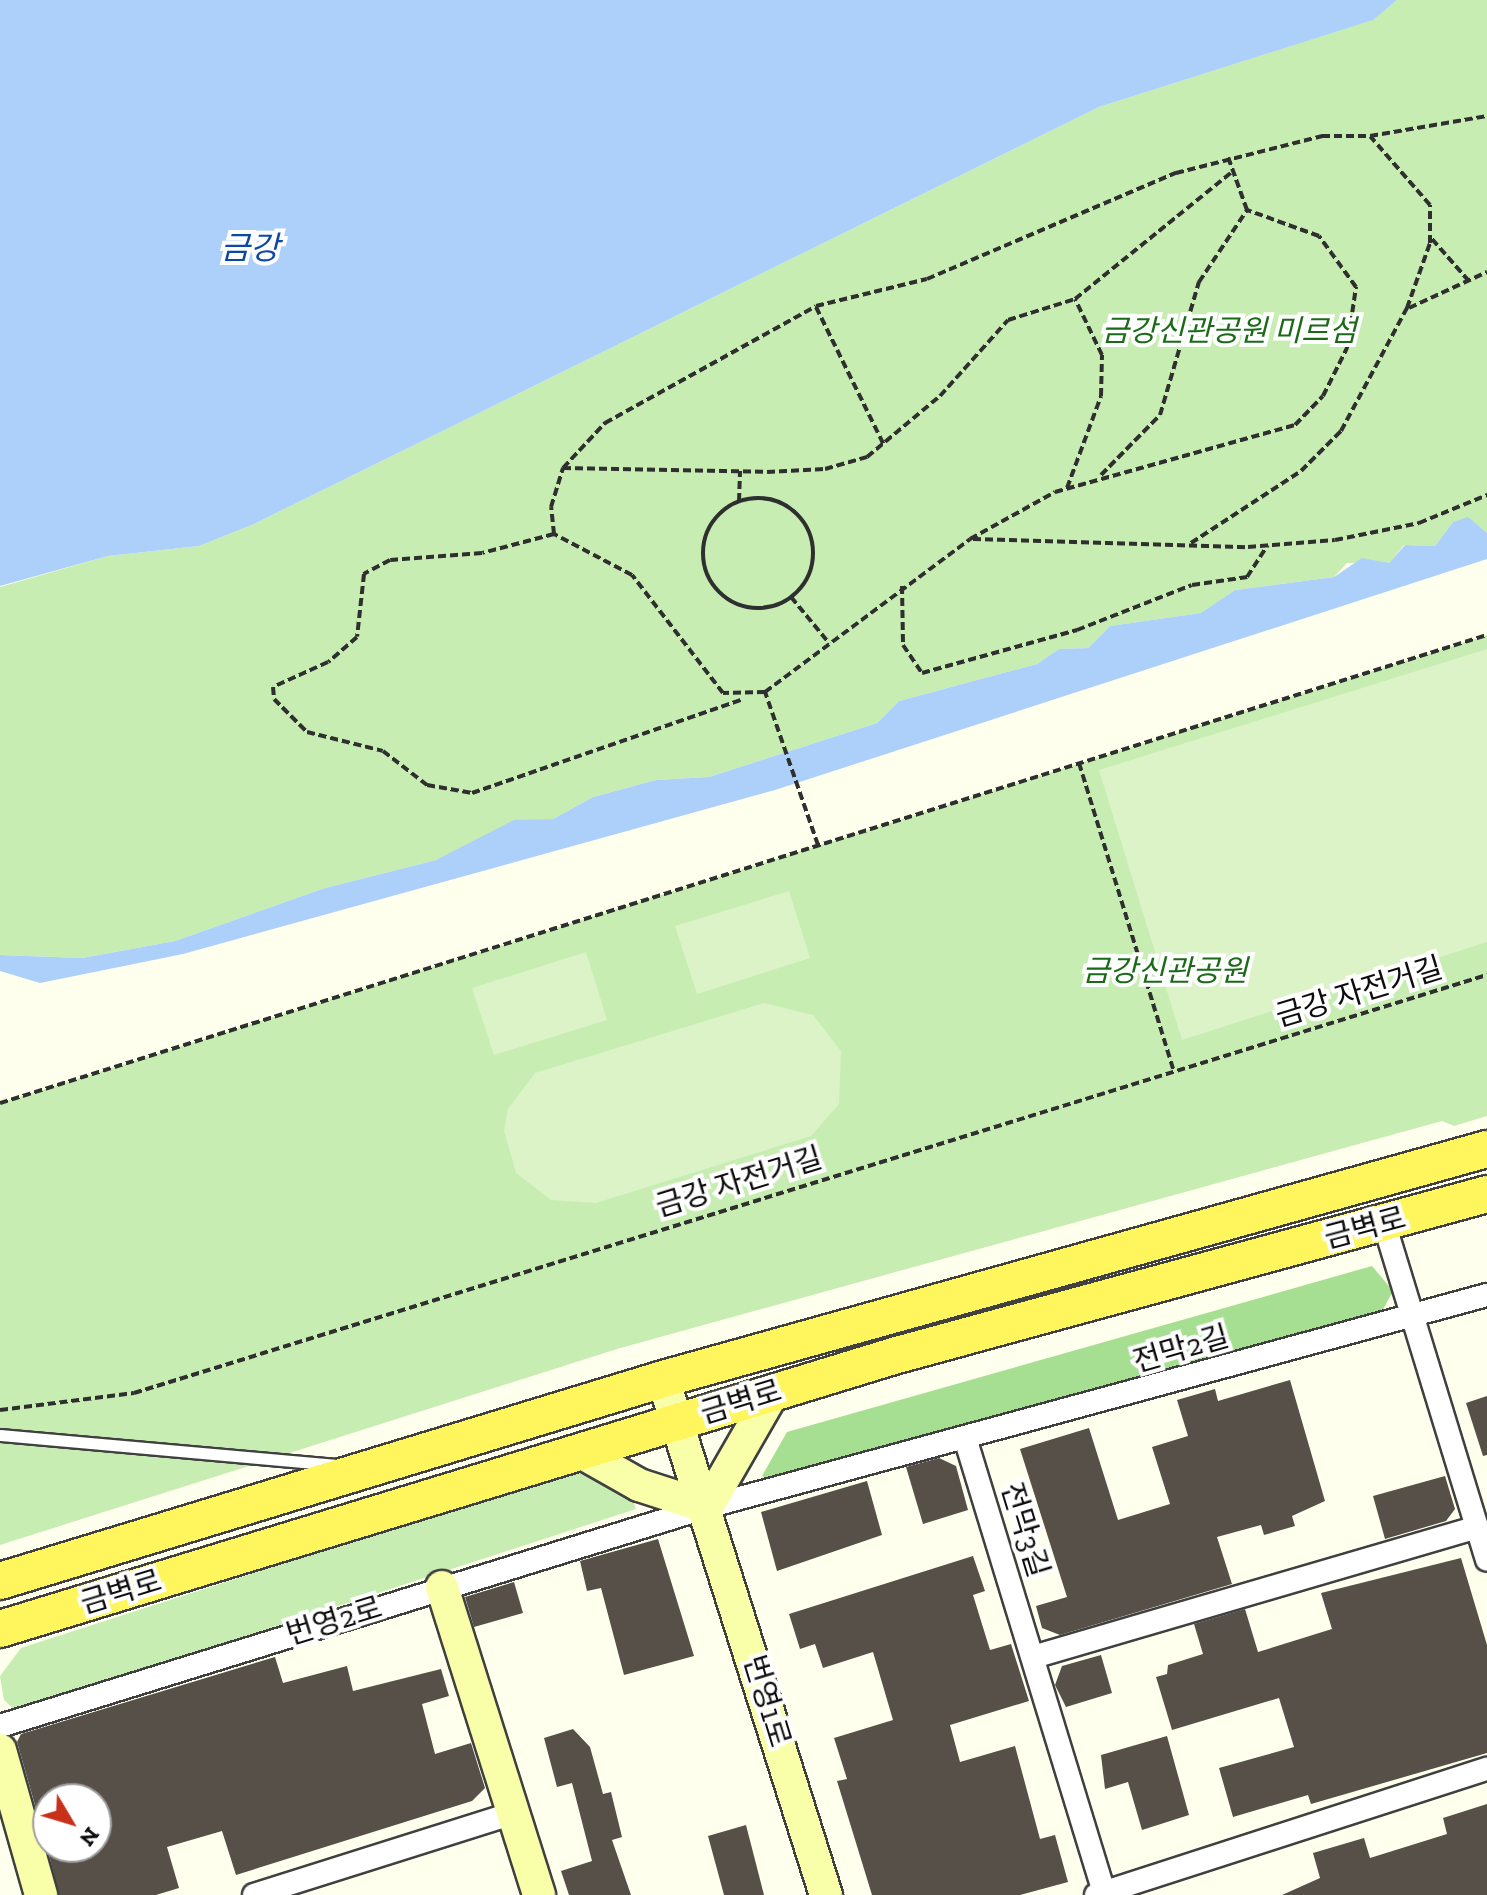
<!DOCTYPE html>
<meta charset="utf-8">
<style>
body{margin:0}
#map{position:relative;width:1487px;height:1895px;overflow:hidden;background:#ffffed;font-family:"Zilla Slab","Noto Sans KR",serif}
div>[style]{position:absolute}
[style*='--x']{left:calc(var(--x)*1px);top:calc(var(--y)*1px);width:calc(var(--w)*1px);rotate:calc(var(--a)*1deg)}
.green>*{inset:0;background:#c7edb3}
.forest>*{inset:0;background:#a6df91}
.pitch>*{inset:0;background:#dbf3c6}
.water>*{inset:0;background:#add0fb}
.building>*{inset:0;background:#565048}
.path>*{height:4px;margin-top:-2px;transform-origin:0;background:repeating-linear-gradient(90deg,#2f2f2f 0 8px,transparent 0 12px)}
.path>.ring{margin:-2px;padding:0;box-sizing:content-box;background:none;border:4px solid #2f2f2f;border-radius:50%}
.roads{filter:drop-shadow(2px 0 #404040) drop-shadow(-2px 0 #404040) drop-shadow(0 2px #404040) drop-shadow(0 -2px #404040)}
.lane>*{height:11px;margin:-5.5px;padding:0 5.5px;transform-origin:5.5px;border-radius:5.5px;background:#fff}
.street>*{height:22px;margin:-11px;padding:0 11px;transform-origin:11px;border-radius:11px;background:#fff}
.secondary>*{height:32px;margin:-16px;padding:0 16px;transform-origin:16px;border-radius:16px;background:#f9ffa8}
.primary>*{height:36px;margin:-18px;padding:0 18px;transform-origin:18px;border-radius:18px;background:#fff55d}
span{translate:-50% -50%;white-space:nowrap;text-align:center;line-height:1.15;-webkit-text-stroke:8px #fff;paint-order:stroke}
.park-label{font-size:30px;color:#1a6a18;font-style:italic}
.street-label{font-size:30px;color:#0d0d0d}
.water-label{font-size:32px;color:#0c48a9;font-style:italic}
.north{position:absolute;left:32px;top:1783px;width:80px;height:80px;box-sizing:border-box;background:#fff;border:2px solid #9e9e9e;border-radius:50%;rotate:128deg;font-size:22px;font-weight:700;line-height:32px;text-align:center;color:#0d0d0d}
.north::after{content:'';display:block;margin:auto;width:28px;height:36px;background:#c93019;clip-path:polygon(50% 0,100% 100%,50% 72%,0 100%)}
</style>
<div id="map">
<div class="green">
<div style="clip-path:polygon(1397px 0,1487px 0,1487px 533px,1468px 518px,1453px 522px,1435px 546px,1404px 545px,1389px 563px,1347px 563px,1334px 577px,1235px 590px,1202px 613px,1110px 626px,1088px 648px,1059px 649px,1037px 664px,899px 701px,877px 723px,709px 777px,656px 780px,593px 797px,553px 819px,524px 823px,436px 860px,325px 888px,175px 941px,82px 958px,0 955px,0 587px,108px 556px,199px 546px,254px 524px,1099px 107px,1372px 20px)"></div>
<div style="clip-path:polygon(1487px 635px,1487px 1116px,1454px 1126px,1442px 1121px,617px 1349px,0 1545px,0 1103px)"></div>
<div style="clip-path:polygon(583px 1467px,628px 1485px,636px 1509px,16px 1711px,4px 1700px,0 1676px,21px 1648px)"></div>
</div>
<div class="forest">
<div style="clip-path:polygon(1372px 1266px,1393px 1291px,1380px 1315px,777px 1481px,762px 1476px,787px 1432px)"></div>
</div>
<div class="pitch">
<div style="clip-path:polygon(1487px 649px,1487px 942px,1182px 1040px,1099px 770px)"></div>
<div style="clip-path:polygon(789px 891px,810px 958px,697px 994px,675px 926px)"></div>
<div style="clip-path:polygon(586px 952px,607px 1020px,494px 1055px,472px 988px)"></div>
<div style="clip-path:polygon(764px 1003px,813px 1015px,841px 1051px,839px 1104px,811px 1136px,596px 1203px,551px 1200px,516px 1173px,504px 1131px,508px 1109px,535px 1073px)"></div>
</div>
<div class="water">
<div style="clip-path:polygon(0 0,1397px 0,1373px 20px,1099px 107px,254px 524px,199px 546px,108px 556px,0 586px)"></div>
<div style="clip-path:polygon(1468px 517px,1487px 533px,1487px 559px,775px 790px,183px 954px,40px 983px,0 971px,0 955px,82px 958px,175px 941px,325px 888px,436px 860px,514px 820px,553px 819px,593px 797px,656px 780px,709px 777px,877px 723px,899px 701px,1037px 664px,1059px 649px,1088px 648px,1110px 626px,1201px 613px,1235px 590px,1334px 577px,1362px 558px,1389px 563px,1405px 545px,1435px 546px,1453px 522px)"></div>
</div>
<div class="building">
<div style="clip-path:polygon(1290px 1380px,1325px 1501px,1292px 1516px,1295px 1526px,1264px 1535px,1261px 1525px,1217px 1537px,1232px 1584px,1060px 1635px,1042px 1628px,1036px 1606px,1067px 1597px,1020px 1449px,1089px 1428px,1118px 1520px,1170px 1504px,1152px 1447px,1188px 1436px,1177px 1400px,1215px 1389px,1218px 1401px)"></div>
<div style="clip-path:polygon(1487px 1396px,1487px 1455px,1483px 1456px,1466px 1403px)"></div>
<div style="clip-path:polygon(939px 1458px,956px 1466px,968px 1510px,923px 1524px,906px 1467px)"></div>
<div style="clip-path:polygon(1445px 1476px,1455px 1509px,1446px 1521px,1385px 1539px,1373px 1496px)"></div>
<div style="clip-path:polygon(867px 1481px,882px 1535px,777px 1571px,761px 1512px)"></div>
<div style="clip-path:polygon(658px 1539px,694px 1656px,624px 1675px,601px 1588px,587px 1591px,580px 1561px)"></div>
<div style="clip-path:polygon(973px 1556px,985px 1591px,973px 1595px,990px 1650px,1011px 1644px,1029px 1701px,950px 1725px,960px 1762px,1015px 1746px,1040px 1839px,1055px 1835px,1068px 1882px,1020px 1895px,872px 1895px,837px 1781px,847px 1779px,834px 1738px,893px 1720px,873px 1652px,823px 1668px,815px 1644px,800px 1649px,789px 1614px)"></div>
<div style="clip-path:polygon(1461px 1558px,1487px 1645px,1487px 1753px,1311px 1804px,1308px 1795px,1233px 1817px,1219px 1768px,1294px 1747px,1279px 1698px,1172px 1730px,1156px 1677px,1167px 1674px,1168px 1665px,1203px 1654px,1194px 1624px,1245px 1609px,1258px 1652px,1332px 1629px,1321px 1593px)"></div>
<div style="clip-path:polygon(514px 1582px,523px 1613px,474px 1627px,465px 1597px)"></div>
<div style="clip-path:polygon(1101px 1655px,1112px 1693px,1066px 1707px,1055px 1685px,1062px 1666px)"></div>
<div style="clip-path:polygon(275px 1657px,283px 1683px,347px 1666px,353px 1691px,441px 1669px,449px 1696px,422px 1704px,435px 1754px,471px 1743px,485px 1788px,472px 1801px,236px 1875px,222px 1831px,167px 1847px,179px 1888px,156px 1895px,59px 1895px,47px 1847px,96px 1847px,96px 1799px,48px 1799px,45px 1840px,17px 1742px,21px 1734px)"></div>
<div style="clip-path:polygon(573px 1729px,590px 1747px,603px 1794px,611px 1792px,622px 1837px,612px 1840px,631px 1895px,569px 1895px,561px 1871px,592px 1861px,572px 1783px,557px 1787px,544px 1738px)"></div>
<div style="clip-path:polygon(1167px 1736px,1189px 1815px,1142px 1830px,1128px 1782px,1105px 1789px,1101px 1755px)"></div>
<div style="clip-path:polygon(1487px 1804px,1487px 1895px,1282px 1895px,1320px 1878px,1313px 1853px,1364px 1838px,1370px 1858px,1447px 1834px,1443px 1818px)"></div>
<div style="clip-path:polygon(746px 1825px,764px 1895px,724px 1895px,708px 1836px)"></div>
</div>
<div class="path">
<div style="--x:1432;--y:239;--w:55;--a:48.7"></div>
<div style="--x:816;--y:307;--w:154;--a:63.8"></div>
<div style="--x:1409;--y:308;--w:86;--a:-24.8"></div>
<div style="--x:563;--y:468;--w:204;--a:1.1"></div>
<div style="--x:767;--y:472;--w:58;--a:-3"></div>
<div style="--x:825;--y:469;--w:44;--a:-15.9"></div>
<div style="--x:867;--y:457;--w:95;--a:-39.9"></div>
<div style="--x:940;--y:396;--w:102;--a:-48.2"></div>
<div style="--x:1008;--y:320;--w:70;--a:-17.4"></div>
<div style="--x:1075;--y:299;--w:203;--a:-39"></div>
<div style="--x:1101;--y:475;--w:84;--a:-45.5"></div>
<div style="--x:1160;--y:415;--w:139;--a:-73.7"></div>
<div style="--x:1199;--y:282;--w:87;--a:-56.3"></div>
<div style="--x:1247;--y:210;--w:56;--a:-109.7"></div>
<div style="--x:1067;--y:488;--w:98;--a:-69.7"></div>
<div style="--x:1101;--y:396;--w:41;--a:-88.6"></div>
<div style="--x:1102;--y:355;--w:62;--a:-115.7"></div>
<div class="ring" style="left:703px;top:498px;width:106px;height:106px"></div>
<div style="--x:739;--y:501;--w:30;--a:-88"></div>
<div style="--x:554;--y:534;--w:74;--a:165.2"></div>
<div style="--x:482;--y:553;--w:92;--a:175.6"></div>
<div style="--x:390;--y:560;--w:30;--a:152"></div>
<div style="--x:364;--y:574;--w:63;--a:96.3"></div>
<div style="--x:357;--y:637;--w:38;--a:139"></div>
<div style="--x:328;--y:662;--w:60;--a:155.6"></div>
<div style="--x:273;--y:687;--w:12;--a:85"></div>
<div style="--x:274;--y:699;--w:47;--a:45"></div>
<div style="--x:307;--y:732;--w:78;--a:14"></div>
<div style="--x:383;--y:751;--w:56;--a:37.7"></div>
<div style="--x:427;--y:785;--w:46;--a:10.1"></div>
<div style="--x:472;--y:793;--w:287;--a:-19.1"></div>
<div style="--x:973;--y:539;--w:275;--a:1.7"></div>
<div style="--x:1248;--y:547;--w:87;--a:-4.6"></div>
<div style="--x:1335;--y:540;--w:86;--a:-11.4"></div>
<div style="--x:1419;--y:523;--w:74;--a:-22.4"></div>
<div style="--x:1191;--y:543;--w:131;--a:-33.2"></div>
<div style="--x:1301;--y:471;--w:57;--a:-45"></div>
<div style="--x:1341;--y:431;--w:140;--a:-61.8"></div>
<div style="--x:1407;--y:308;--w:69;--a:-70.5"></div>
<div style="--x:1430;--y:243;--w:38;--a:-90"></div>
<div style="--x:1430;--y:205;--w:91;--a:-131"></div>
<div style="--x:902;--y:586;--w:59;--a:89"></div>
<div style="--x:903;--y:645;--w:34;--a:56"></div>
<div style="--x:922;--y:673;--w:161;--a:-15.5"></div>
<div style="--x:1077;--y:630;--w:123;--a:-21.4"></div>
<div style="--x:1192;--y:585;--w:56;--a:-8.3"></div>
<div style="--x:1247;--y:577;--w:38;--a:-57"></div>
<div style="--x:791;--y:597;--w:60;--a:50.4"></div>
<div style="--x:765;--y:692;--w:42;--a:178.6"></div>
<div style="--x:723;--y:693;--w:149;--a:-127.6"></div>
<div style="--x:632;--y:575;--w:88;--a:-152.3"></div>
<div style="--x:554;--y:534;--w:27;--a:-96"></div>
<div style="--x:551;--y:507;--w:41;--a:-72.9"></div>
<div style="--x:563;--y:468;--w:62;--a:-47"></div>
<div style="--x:605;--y:423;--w:241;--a:-29"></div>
<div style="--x:816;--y:306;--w:114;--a:-13.7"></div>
<div style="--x:927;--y:279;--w:271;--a:-23.1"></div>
<div style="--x:1176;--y:173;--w:151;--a:-14.2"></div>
<div style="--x:1322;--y:136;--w:48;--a:0"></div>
<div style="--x:1370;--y:136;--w:119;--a:-9.7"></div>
<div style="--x:1079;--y:763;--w:323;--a:72.9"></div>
<div style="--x:818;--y:845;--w:162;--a:-109.1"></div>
<div style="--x:765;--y:692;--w:256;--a:-36.7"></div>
<div style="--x:970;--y:539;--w:97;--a:-28.9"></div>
<div style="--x:1055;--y:492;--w:249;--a:-15.6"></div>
<div style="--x:1295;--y:425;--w:40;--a:-46"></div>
<div style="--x:1323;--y:396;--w:54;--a:-63.4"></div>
<div style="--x:1347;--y:348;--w:62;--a:-81.6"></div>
<div style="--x:1356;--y:287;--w:63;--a:-126"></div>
<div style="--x:1319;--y:236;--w:77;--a:-160.1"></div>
<div style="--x:0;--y:1103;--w:1559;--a:-17.47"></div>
<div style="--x:0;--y:1410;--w:135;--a:-7.2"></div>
<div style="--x:134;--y:1393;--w:1416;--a:-17.17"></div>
</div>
<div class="roads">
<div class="lane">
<div style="--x:0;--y:1435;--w:338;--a:5.1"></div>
</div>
<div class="street">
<div style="--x:1384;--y:1223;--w:352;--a:73"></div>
<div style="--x:966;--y:1441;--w:475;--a:73"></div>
<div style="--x:1033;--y:1657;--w:463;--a:-16.3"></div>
<div style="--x:0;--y:1726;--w:740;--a:-17.21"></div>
<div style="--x:707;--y:1507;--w:808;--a:-15.21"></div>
<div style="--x:254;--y:1895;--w:273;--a:-17.5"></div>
<div style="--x:1096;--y:1895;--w:411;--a:-17.9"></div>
</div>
<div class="secondary">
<div style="--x:663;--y:1379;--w:541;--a:72.47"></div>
<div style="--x:579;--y:1451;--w:69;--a:29.5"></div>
<div style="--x:639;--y:1485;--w:71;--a:17.9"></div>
<div style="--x:707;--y:1507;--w:133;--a:-60.1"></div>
<div style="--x:442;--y:1587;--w:323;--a:72.5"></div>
<div style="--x:0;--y:1750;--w:151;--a:74.2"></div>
</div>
<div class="primary">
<div style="--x:0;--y:1581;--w:693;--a:-16.94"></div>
<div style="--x:663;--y:1379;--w:855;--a:-15.6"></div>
<div style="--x:0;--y:1629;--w:938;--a:-16.99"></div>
<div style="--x:897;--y:1355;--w:612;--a:-15.26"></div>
</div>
</div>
<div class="park-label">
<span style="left:1229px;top:331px">금강신관공원 미르섬</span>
<span style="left:1165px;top:971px">금강신관공원</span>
</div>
<div class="street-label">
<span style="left:1359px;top:992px;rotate:-17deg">금강 자전거길</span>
<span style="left:739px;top:1182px;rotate:-17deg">금강 자전거길</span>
<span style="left:1365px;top:1228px;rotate:-15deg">금벽로</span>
<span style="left:1181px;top:1349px;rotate:-16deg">전막2길</span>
<span style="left:741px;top:1402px;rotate:-17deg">금벽로</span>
<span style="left:1025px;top:1530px;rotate:73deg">전막3길</span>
<span style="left:121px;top:1592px;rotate:-17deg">금벽로</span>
<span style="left:334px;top:1621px;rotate:-17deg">번영2로</span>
<span style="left:767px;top:1701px;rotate:73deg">번영1로</span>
</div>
<div class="water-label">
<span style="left:250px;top:248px">금강</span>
</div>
<div class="north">N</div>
</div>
